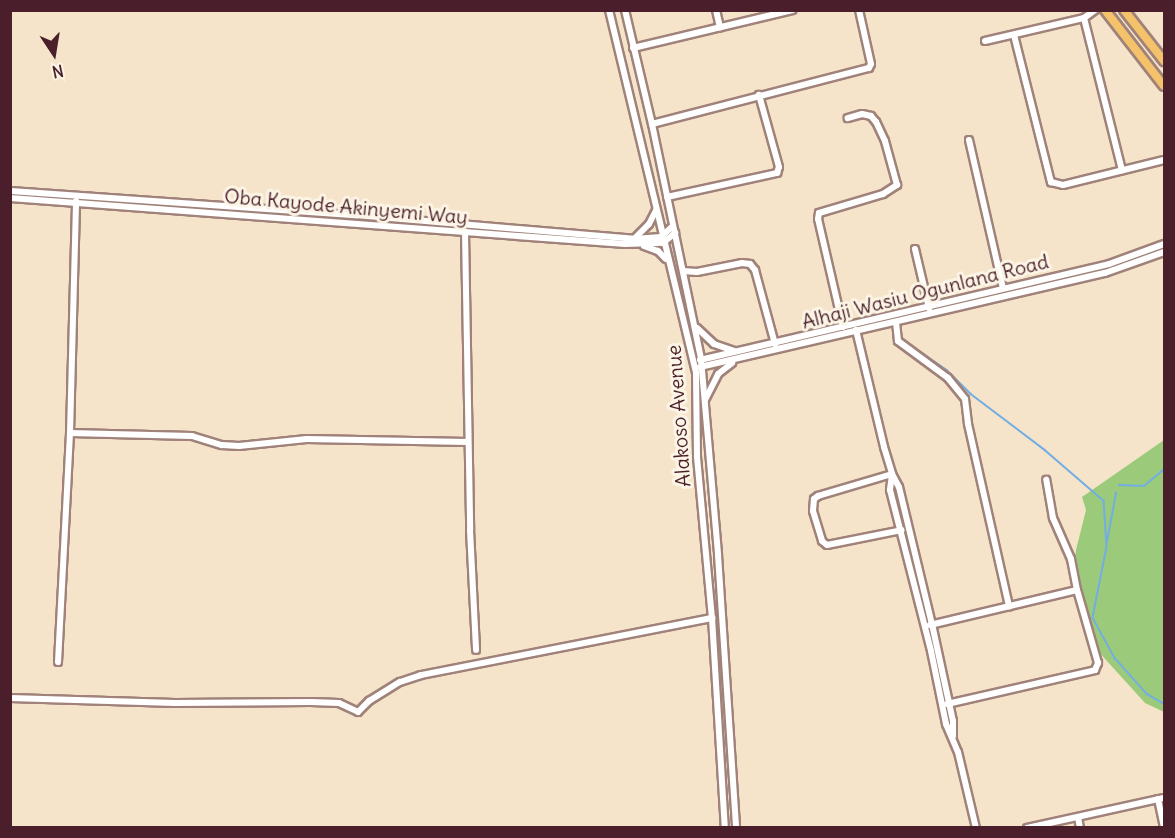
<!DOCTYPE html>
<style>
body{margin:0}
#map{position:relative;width:1175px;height:838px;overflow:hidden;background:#f5e4ca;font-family:Delius,sans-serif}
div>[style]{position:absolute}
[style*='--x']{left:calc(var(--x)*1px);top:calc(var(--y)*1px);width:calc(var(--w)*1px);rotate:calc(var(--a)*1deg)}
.green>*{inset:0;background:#9bcb7a}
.stream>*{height:1.5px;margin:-0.75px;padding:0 0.75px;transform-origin:0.75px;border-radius:0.75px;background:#72ade3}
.roads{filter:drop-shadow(2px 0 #a0827a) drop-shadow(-2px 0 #a0827a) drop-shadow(0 2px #a0827a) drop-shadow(0 -2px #a0827a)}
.minor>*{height:6px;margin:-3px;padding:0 3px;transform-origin:3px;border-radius:3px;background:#fff}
.major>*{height:8px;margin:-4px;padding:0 4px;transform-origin:4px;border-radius:4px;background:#f3c26a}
span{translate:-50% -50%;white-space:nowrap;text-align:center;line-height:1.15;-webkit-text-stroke:6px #fcf5e5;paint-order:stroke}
.street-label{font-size:20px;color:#4a1f2b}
.frame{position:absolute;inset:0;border:12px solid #4a1f2b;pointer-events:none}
.north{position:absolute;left:24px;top:24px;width:60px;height:60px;-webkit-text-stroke:4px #fcf5e5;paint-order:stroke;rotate:168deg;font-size:16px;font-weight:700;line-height:24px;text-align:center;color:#4a1f2b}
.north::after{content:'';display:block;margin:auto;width:21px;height:27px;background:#4a1f2b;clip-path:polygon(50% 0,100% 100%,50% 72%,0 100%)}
</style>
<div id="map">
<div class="green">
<div style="clip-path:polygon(1164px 440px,1164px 712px,1145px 703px,1097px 650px,1072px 587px,1076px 550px,1086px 510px,1082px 497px)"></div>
</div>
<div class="stream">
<div style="--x:908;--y:343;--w:47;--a:34.7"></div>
<div style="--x:947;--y:370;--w:34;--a:45"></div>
<div style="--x:971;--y:394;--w:93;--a:37.1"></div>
<div style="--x:1045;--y:450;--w:78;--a:40.8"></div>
<div style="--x:1104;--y:501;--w:45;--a:86.2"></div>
<div style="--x:1119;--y:485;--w:25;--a:2"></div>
<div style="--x:1144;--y:486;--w:26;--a:-40"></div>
<div style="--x:1107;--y:542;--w:50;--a:-79.6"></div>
<div style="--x:1107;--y:547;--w:72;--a:101.2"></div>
<div style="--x:1093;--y:618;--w:46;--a:61.2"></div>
<div style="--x:1115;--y:658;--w:48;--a:48.4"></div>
<div style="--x:1147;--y:694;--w:20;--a:30"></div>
</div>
<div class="roads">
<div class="minor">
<div style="--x:609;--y:10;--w:373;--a:76.5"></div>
<div style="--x:696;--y:373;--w:84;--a:89.3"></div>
<div style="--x:697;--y:457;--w:162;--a:84.7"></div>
<div style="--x:712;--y:618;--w:210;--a:86.5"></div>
<div style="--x:625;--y:10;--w:117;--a:76.7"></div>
<div style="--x:652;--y:124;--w:240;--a:78.2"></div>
<div style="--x:701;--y:359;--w:197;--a:85"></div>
<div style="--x:718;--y:555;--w:274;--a:86.2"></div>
<div style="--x:716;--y:10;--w:18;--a:77"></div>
<div style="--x:1084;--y:18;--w:157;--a:76"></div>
<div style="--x:1014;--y:35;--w:152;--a:75.9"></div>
<div style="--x:1051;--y:182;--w:12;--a:14"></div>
<div style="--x:1063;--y:185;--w:104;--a:-13.9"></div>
<div style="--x:985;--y:41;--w:102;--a:-13.1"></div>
<div style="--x:1084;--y:18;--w:14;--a:-36"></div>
<div style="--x:633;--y:48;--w:164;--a:-13.4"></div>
<div style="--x:652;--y:124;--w:224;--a:-14.5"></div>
<div style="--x:869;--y:68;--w:4;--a:-63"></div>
<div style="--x:871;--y:64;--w:55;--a:-102.5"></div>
<div style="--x:969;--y:140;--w:152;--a:77.1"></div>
<div style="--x:10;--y:191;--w:347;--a:4"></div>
<div style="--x:356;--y:215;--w:279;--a:4.9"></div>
<div style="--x:634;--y:239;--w:27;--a:-4"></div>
<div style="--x:661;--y:237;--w:16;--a:-43"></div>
<div style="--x:667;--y:197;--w:113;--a:-12.3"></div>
<div style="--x:777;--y:173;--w:6;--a:-72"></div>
<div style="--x:779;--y:167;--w:75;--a:-105.5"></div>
<div style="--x:10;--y:198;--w:617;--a:4.28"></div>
<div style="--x:625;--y:244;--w:38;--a:-2"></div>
<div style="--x:663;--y:243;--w:16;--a:-40"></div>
<div style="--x:465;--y:232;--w:298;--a:89"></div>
<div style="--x:470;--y:530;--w:120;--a:87.1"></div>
<div style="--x:634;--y:239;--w:21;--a:-45"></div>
<div style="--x:649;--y:224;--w:16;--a:-63"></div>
<div style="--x:644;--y:246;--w:15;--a:20"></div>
<div style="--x:658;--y:251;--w:11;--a:45"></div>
<div style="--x:915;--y:249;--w:61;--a:76.7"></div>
<div style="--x:683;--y:271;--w:14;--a:4"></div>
<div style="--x:697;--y:272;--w:46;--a:-11.3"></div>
<div style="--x:742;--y:263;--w:8;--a:7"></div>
<div style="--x:750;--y:264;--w:8;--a:50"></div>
<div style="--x:755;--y:270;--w:77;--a:74.9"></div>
<div style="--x:896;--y:322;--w:19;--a:84"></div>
<div style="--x:898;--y:341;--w:62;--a:36.5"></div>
<div style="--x:948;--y:378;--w:27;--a:51"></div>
<div style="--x:965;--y:399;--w:25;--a:83"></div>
<div style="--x:968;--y:424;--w:187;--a:77.3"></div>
<div style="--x:843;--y:327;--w:111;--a:-103"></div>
<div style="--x:818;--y:219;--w:6;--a:-81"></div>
<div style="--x:819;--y:213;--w:67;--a:-16.5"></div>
<div style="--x:883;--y:194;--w:17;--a:-33"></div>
<div style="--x:897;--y:185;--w:46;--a:-105.3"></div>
<div style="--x:885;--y:141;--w:21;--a:-115"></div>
<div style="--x:876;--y:122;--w:8;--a:-130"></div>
<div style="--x:871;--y:116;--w:9;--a:-167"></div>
<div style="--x:862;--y:114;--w:15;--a:164"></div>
<div style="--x:697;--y:328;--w:23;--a:43"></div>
<div style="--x:714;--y:344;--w:21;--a:19"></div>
<div style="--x:856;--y:330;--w:120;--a:76.5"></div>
<div style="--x:884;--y:447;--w:28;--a:73"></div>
<div style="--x:892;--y:474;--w:15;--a:62"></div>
<div style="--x:899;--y:487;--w:141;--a:76.5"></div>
<div style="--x:932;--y:624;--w:99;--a:77.8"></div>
<div style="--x:953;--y:721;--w:15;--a:90"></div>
<div style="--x:700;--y:360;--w:420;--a:-13.2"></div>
<div style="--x:1109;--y:264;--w:59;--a:-20"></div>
<div style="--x:700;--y:367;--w:416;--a:-13.1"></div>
<div style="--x:1105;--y:273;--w:63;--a:-19.6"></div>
<div style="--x:705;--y:400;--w:29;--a:-63"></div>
<div style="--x:718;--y:374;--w:18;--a:-38"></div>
<div style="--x:70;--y:433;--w:122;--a:1.4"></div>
<div style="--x:192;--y:436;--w:31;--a:17"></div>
<div style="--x:222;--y:445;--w:17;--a:3"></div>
<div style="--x:239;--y:446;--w:68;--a:-5.9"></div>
<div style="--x:307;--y:439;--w:161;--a:1.1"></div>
<div style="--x:892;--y:474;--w:77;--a:163.4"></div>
<div style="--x:818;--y:496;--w:5;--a:143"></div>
<div style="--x:814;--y:499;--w:12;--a:95"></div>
<div style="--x:813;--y:511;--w:31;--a:73"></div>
<div style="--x:822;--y:541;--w:6;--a:39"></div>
<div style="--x:827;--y:545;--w:76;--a:-11.3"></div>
<div style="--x:892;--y:475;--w:15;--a:98"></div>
<div style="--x:890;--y:490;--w:166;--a:75.7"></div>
<div style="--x:931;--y:651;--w:75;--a:78.4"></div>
<div style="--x:946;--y:724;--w:30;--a:67"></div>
<div style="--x:958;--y:752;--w:78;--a:76.7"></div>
<div style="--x:930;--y:625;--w:151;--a:-13.4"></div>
<div style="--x:1077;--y:590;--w:32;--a:-101"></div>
<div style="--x:1071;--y:559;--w:45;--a:-113.7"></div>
<div style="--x:1053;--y:518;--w:39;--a:-100"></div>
<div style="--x:58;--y:662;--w:229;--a:-87"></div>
<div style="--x:70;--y:433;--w:232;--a:-88.5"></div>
<div style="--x:10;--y:698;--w:165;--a:1.7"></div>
<div style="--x:175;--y:703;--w:136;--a:-0.4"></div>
<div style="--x:311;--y:702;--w:28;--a:2"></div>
<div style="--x:339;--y:703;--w:21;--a:25"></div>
<div style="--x:358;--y:712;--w:16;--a:-45"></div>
<div style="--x:369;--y:701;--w:36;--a:-32"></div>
<div style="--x:400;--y:682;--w:22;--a:-18"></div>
<div style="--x:421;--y:675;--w:297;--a:-11.1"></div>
<div style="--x:947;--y:704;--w:152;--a:-12.9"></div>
<div style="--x:1095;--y:670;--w:8;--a:-67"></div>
<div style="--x:1098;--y:663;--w:76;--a:-106"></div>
<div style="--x:1158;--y:799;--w:29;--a:78"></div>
<div style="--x:1078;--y:817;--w:11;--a:80"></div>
<div style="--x:1027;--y:828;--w:140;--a:-12.4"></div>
</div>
<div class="major">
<div style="--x:1105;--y:10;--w:96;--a:52.2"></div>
<div style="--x:1124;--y:10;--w:65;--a:51.9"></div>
</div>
</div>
<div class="street-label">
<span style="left:346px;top:206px;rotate:5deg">Oba Kayode Akinyemi Way</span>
<span style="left:925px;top:291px;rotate:-14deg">Alhaji Wasiu Ogunlana Road</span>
<span style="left:678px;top:416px;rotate:-94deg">Alakoso Avenue</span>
</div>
<div class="frame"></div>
<div class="north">N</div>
</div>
